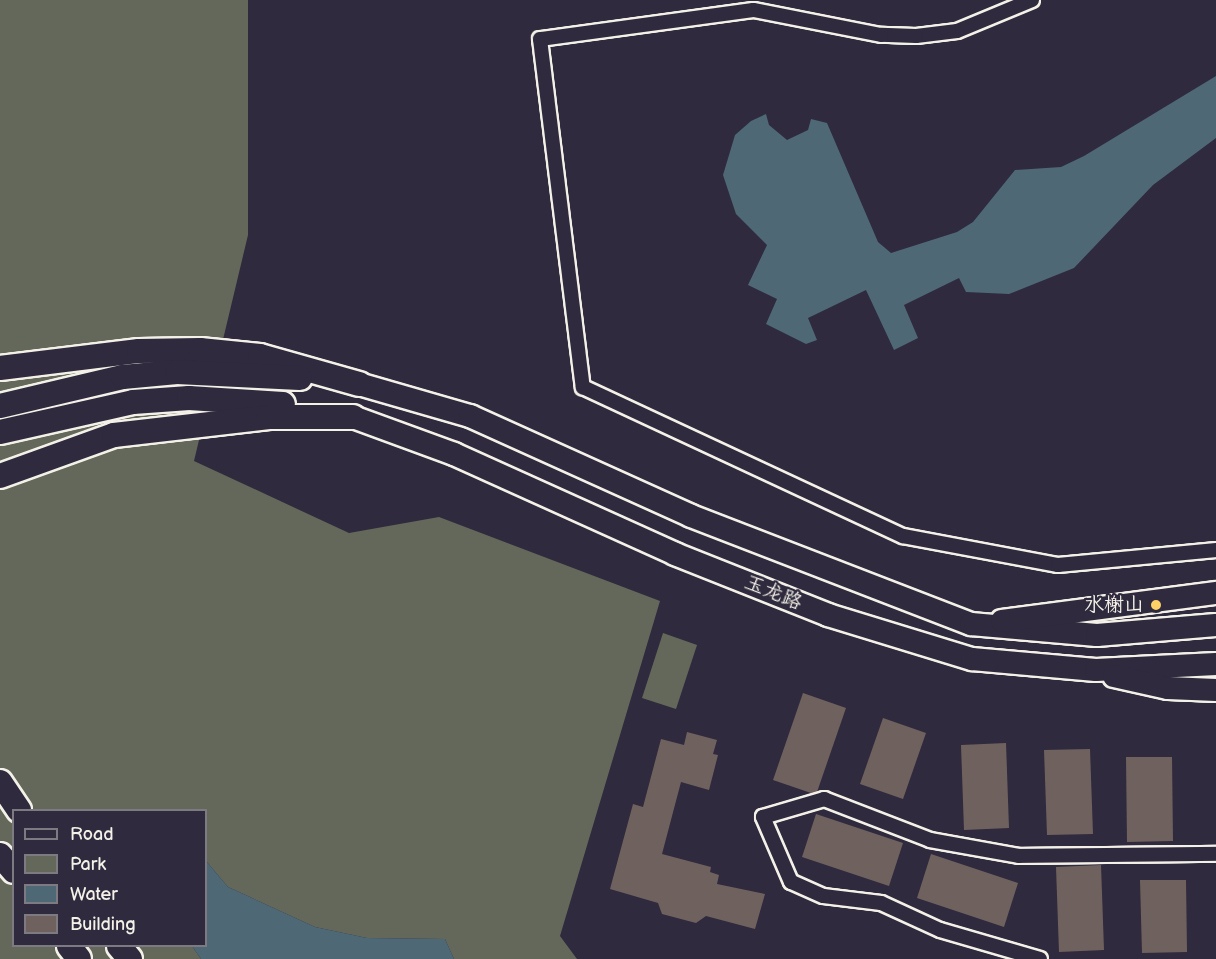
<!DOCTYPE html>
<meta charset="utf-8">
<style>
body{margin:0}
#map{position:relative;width:1216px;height:959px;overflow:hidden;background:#2f2a3d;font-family:"Balsamiq Sans","LXGW WenKai TC",sans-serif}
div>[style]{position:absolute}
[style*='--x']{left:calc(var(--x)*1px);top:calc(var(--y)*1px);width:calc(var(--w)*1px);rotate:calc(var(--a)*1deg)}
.green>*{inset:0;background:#64685a}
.water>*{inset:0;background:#4e6876}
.building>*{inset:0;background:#6f625e}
.roads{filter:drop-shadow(2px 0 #f4f1e8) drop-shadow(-2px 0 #f4f1e8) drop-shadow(0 2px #f4f1e8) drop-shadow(0 -2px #f4f1e8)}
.minor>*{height:14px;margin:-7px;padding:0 7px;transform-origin:7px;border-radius:7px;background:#2f2a3d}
.primary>*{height:22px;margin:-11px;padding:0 11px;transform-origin:11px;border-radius:11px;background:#2f2a3d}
.trunk>*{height:24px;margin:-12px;padding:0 12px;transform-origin:12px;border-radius:12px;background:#2f2a3d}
.dots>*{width:16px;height:16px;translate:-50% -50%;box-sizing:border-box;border:3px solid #2f2a3d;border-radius:50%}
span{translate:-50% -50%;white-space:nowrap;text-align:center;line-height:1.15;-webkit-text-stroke:4.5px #2f2a3d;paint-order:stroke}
.street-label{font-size:20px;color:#f4f1e8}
.poi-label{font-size:20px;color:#f4f1e8}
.right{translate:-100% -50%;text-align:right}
.legend{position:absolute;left:12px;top:809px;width:195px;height:138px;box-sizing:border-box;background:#2f2a3d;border:2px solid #7e7a81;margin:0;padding:8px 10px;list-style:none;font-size:18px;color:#f4f1e8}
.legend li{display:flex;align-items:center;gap:12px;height:30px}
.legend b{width:30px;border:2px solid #7e7a81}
</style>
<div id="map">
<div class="green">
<div style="clip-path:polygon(0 0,248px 0,248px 235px,194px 461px,349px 533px,439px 517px,660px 601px,560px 936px,577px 959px,454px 959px,445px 939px,367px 938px,315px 927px,228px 887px,206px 861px,206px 810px,14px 810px,14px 946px,192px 946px,201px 959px,0 959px)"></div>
<div style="clip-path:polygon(663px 633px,697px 645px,676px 709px,642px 698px)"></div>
</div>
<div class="water">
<div style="clip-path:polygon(1216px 76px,1216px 138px,1153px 185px,1074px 268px,1009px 294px,966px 292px,959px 278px,904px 305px,918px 338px,894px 350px,866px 290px,808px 318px,817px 340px,806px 344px,766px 324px,777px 299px,748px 285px,767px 245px,736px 214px,723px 175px,735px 135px,751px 121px,766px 114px,769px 125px,787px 140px,808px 130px,811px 119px,827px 123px,878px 242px,891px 253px,957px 232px,973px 222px,1015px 170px,1061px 167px,1084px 156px)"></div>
<div style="clip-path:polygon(206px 861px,228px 887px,315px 927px,367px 938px,445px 939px,454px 959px,201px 959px,192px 946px,206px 946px)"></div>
</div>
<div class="building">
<div style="clip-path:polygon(803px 693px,846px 708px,817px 792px,811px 793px,773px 780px)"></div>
<div style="clip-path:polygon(883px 718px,926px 733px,903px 799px,860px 784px)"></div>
<div style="clip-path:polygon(687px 732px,717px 740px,713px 754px,718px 755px,709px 790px,681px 782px,662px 854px,711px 867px,710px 872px,719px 875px,717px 884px,765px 894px,755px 929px,706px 916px,696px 923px,662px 914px,658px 903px,610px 889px,633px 804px,643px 807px,661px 739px,684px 745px)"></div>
<div style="clip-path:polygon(1006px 743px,1009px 828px,964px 830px,961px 745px)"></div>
<div style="clip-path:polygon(1090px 749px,1093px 834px,1047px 835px,1044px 750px)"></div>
<div style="clip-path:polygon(1126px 757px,1172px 757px,1173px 841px,1127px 842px)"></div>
<div style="clip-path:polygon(816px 814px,903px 843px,889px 886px,802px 857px)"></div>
<div style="clip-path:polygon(931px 854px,1018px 883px,1004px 927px,917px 898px)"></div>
<div style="clip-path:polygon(1101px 865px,1104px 950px,1059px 952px,1056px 867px)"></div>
<div style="clip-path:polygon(1140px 880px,1186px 880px,1187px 952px,1142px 953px)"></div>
</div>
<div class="roads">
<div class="minor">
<div style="--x:1032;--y:0;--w:81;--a:157.5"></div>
<div style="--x:957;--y:31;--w:41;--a:173"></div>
<div style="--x:916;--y:36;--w:35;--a:-178"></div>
<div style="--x:881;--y:35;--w:130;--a:-168.9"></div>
<div style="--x:753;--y:10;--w:215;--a:172.2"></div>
<div style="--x:540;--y:39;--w:351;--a:83"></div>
<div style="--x:583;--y:387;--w:353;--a:25"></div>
<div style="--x:903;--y:536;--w:158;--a:10.6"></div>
<div style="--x:1058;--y:565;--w:159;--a:-5.4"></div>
<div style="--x:1040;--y:959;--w:104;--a:-163.8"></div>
<div style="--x:940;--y:930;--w:65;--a:-155.4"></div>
<div style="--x:881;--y:903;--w:58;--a:-173.1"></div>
<div style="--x:823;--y:896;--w:35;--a:-156"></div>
<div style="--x:791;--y:882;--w:71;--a:-113.3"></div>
<div style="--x:763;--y:817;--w:64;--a:-16.4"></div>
<div style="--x:824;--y:799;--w:114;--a:21.1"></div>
<div style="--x:930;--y:840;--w:90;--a:10.2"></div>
<div style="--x:1019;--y:856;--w:197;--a:-0.6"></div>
</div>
<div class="primary">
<div style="--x:359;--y:384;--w:116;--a:16.1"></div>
<div style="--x:470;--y:416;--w:243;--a:24.3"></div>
<div style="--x:691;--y:516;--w:300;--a:21.1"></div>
<div style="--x:971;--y:624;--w:126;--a:5"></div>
<div style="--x:1097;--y:635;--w:119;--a:-4.8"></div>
<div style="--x:353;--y:417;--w:108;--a:20.1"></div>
<div style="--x:454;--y:454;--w:243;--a:24.3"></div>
<div style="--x:675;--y:554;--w:165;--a:21.7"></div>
<div style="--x:828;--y:615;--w:151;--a:17"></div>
<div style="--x:972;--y:659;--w:124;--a:5.1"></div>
<div style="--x:1096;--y:670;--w:120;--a:-2.9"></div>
<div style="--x:1002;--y:621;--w:216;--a:-7.5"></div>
<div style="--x:1114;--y:676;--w:55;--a:12.5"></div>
<div style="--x:1168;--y:688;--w:48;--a:2.4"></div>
</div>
<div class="trunk">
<div style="--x:0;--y:368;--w:140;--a:-7"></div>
<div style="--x:139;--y:351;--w:61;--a:-0.9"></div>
<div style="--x:200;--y:350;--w:60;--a:5.7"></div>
<div style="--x:260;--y:356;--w:103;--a:15.8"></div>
<div style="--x:0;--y:406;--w:126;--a:-13.3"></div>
<div style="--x:123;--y:377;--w:54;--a:-5.3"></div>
<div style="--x:177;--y:372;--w:123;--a:2.8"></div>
<div style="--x:0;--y:432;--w:136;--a:-12.7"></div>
<div style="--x:133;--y:402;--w:56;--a:-4.1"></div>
<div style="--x:189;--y:398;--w:94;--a:3.7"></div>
<div style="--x:0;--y:476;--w:121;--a:-19.8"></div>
<div style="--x:114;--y:435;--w:156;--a:-6.6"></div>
<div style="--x:269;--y:417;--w:84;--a:0"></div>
<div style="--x:0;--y:782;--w:34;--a:56"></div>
<div style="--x:0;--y:855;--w:21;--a:49"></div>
<div style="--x:69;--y:946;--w:16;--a:52"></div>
<div style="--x:119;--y:946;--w:17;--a:50"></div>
</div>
</div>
<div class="dots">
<div style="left:1156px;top:605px;background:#ffd166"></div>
</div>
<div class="street-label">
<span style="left:773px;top:593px;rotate:22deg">玉龙路</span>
</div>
<div class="poi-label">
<span class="right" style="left:1144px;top:605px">水榭山</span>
</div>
<ul class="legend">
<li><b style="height:8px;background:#2f2a3d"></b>Road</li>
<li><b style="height:16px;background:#64685a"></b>Park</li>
<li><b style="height:16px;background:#4e6876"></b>Water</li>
<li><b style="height:16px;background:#6f625e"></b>Building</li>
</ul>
</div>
